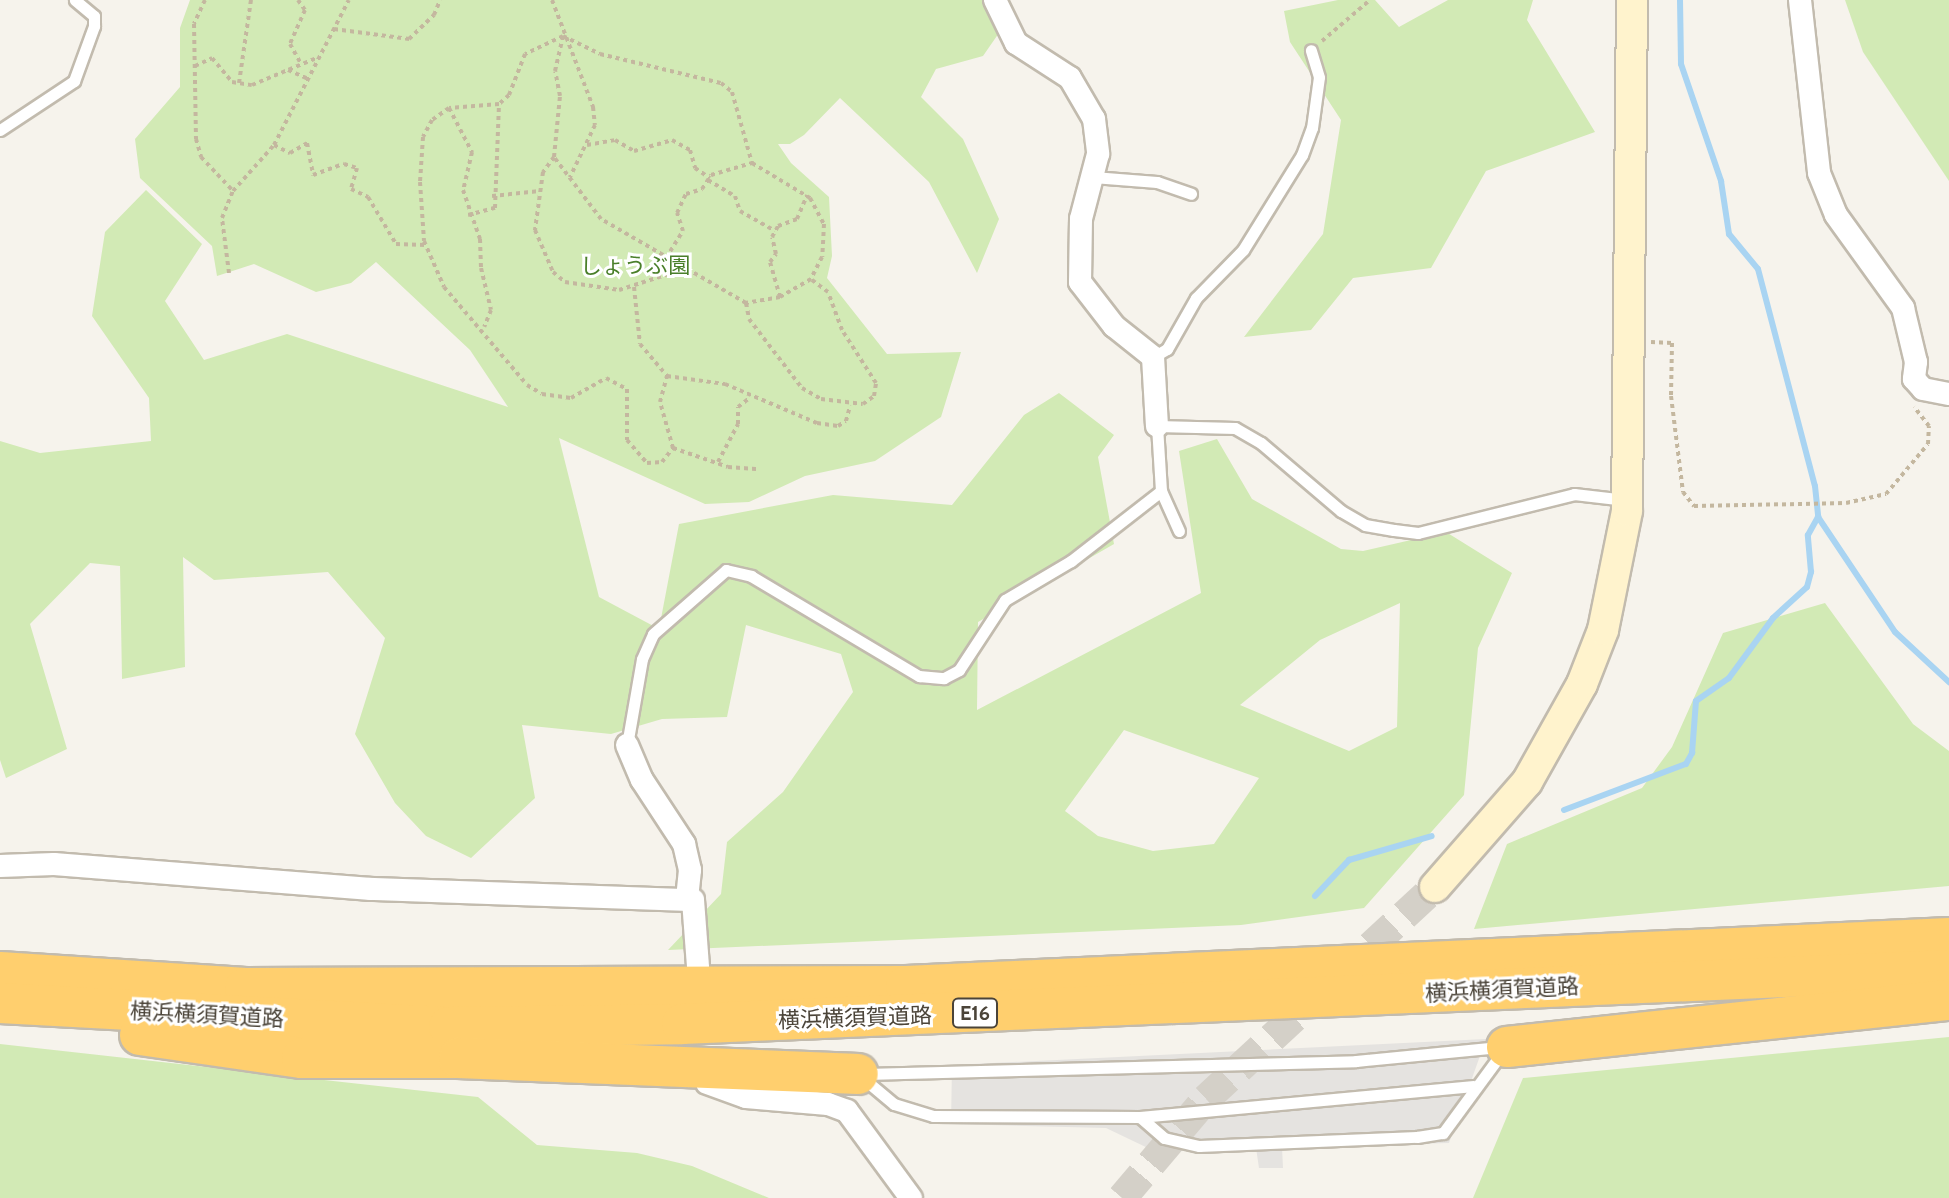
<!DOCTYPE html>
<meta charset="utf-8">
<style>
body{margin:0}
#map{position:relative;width:1949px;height:1198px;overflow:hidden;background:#f6f3ec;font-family:Cabin,"Noto Sans JP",sans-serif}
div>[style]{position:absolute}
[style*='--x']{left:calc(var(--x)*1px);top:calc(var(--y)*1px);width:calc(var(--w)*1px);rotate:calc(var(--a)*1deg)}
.green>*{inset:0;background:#d2eab5}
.parking>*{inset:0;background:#e5e3e0}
.stream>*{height:6px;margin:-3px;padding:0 3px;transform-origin:3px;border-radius:3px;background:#a9d4f2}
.secondary-tunnel>*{height:30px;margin-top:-15px;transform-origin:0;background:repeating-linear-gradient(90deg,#d4d0c8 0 30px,transparent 0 45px)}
.path>*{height:4px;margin-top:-2px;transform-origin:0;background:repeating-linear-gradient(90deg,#c4b79f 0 4px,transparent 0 8px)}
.roads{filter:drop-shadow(2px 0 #c2bbae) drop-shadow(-2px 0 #c2bbae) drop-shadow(0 2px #c2bbae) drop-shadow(0 -2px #c2bbae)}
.lane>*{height:11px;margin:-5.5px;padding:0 5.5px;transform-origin:5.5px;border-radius:5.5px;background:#fff}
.street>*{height:22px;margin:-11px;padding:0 11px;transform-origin:11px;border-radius:11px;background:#fff}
.secondary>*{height:30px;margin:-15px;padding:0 15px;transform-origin:15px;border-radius:15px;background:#fff3cd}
.highway>*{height:40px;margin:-20px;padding:0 20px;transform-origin:20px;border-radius:20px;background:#ffcf6e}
span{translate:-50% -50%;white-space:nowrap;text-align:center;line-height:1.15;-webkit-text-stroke:6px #fff;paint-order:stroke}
.shield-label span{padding:2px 6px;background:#fff;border:2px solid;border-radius:6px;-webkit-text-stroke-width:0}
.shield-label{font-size:20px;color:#4b4439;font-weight:700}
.park-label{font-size:22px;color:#4a7f2a}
.street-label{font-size:22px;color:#4b4439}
</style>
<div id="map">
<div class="green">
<div style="clip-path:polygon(evenodd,190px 0,991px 0,1001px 30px,983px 56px,936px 69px,921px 97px,963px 139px,999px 219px,977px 273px,929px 182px,840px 98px,804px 135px,790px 144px,778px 144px,791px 163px,829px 197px,832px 256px,827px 278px,887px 354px,961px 352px,941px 417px,875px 461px,805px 476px,749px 502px,705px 504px,559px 438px,599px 597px,659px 629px,679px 524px,833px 495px,952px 505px,1024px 415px,1059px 393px,1114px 435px,1098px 457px,1114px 544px,978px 622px,977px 710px,1201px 593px,1179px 451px,1217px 439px,1252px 499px,1341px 549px,1363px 551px,1446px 532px,1512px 573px,1478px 648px,1464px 795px,1364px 908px,1241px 925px,668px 950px,721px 894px,727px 842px,783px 792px,853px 692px,841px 654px,746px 625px,727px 717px,662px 719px,611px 734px,522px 725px,535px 798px,471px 858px,426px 836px,395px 803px,355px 734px,385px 638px,328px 572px,214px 580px,183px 557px,185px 667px,122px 679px,120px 566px,90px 563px,30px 624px,67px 749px,6px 778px,0 760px,0 441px,40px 453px,151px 441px,149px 398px,92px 316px,105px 232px,146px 190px,202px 244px,165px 301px,204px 360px,287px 334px,508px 407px,470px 350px,376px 262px,351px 283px,316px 292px,254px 264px,217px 276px,212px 246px,140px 178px,135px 139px,180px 87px,180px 28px,190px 0,1400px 603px,1397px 727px,1349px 751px,1240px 705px,1320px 640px,1400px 603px,190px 0,1124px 730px,1259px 778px,1214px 844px,1153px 851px,1098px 836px,1065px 811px,1124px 730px)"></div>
<div style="clip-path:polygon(1338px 0,1375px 0,1399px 27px,1448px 0,1533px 0,1527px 20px,1595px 132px,1486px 171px,1431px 268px,1353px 278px,1311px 330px,1244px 337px,1323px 234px,1341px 120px,1290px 42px,1284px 11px)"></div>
<div style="clip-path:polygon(1845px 0,1949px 0,1949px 181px,1863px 52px)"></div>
<div style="clip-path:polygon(1825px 603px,1913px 724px,1949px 751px,1949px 886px,1474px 929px,1507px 844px,1642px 788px,1672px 747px,1723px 633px)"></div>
<div style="clip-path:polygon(1949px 1037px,1949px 1198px,1473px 1198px,1523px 1078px)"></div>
<div style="clip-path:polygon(0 1044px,478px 1097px,537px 1145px,637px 1153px,692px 1166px,769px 1198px,0 1198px)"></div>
</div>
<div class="parking">
<div style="clip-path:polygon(1486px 1039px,1449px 1143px,1282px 1147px,1283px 1168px,1259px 1168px,1256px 1148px,1152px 1150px,1106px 1128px,951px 1124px,952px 1065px)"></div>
</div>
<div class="stream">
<div style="--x:1680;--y:0;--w:64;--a:89.1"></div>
<div style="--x:1681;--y:64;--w:124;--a:71.1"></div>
<div style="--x:1721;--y:181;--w:54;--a:81.4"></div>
<div style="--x:1729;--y:234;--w:45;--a:50.4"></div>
<div style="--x:1758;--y:269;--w:224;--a:75.3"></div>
<div style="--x:1815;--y:486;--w:31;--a:84"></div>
<div style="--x:1818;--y:517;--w:138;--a:56.2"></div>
<div style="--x:1895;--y:632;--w:74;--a:42.8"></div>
<div style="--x:1564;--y:810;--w:130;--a:-20.7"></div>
<div style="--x:1686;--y:764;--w:13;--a:-61"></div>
<div style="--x:1692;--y:753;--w:52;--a:-85.6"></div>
<div style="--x:1696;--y:701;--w:40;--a:-34.9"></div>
<div style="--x:1729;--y:678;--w:74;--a:-53.7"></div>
<div style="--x:1773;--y:618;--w:46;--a:-42.4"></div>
<div style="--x:1807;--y:587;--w:16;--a:-75"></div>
<div style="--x:1811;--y:572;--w:37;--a:-95"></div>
<div style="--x:1808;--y:535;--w:21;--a:-61"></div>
<div style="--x:1315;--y:896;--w:50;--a:-46.6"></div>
<div style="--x:1349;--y:860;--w:86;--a:-16.1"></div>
</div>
<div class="secondary-tunnel">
<div style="--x:1122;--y:1198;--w:130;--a:-49.7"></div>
<div style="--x:1206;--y:1099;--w:312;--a:-42.8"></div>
</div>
<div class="path">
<div style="--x:205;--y:0;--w:26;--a:115"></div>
<div style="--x:194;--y:24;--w:115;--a:89"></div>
<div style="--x:196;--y:139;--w:19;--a:74"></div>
<div style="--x:201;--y:157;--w:47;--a:46.7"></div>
<div style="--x:298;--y:0;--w:12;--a:55"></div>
<div style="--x:305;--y:10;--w:37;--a:114"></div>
<div style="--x:290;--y:44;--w:21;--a:61"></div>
<div style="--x:552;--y:0;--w:115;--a:69"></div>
<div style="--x:593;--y:107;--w:18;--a:84"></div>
<div style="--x:595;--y:125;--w:58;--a:115.7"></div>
<div style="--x:334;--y:29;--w:76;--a:7.6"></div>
<div style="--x:409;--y:39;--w:35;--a:-44"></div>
<div style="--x:434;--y:15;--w:16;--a:-68"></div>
<div style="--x:563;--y:36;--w:41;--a:25.9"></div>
<div style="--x:600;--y:54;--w:124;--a:13.5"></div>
<div style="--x:721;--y:83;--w:14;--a:39"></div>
<div style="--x:732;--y:92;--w:74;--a:74.3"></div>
<div style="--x:752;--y:163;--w:68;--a:31.1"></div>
<div style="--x:810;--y:198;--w:30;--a:62"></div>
<div style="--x:824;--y:224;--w:33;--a:93"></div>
<div style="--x:822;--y:257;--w:25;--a:117"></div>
<div style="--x:811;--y:279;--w:36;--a:150"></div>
<div style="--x:780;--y:297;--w:35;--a:170"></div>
<div style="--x:746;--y:303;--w:168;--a:-149.9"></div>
<div style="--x:601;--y:219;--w:78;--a:-127.2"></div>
<div style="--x:554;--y:157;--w:61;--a:-84.4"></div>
<div style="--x:560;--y:96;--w:25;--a:-101"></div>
<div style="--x:555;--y:71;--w:36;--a:-77"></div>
<div style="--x:563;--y:36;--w:42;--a:154.7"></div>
<div style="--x:525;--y:54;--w:44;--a:111.3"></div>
<div style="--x:509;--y:95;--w:13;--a:138"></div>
<div style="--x:499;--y:104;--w:50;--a:175.4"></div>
<div style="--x:449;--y:108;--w:21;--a:145"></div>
<div style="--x:432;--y:120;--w:19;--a:118"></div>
<div style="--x:423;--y:137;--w:45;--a:93.8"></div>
<div style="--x:420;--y:182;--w:59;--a:86.1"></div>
<div style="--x:424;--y:241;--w:50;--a:66.5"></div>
<div style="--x:444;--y:287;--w:128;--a:49.7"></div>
<div style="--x:527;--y:385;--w:17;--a:31"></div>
<div style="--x:542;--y:394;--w:29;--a:8"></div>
<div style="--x:571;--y:398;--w:40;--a:-29.7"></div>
<div style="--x:606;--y:378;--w:24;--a:28"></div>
<div style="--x:627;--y:389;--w:51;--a:90"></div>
<div style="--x:627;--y:440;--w:30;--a:49"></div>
<div style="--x:647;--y:463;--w:15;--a:-4"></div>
<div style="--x:662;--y:462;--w:18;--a:-52"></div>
<div style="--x:673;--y:448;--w:48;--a:-105.8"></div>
<div style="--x:660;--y:402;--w:27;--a:-75"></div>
<div style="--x:1322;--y:41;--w:63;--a:-40.5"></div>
<div style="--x:195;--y:66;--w:19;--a:-25"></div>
<div style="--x:212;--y:58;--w:31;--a:50"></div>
<div style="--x:232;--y:82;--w:20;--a:9"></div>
<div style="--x:252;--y:85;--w:73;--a:-22.7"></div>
<div style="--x:288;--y:70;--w:22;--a:24"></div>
<div style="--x:239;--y:83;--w:84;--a:-81.8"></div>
<div style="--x:449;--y:108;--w:50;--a:62.4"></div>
<div style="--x:472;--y:152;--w:39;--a:103"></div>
<div style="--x:463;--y:190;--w:52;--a:70.9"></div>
<div style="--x:480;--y:239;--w:29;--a:88"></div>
<div style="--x:481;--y:268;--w:43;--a:76.6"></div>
<div style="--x:491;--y:310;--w:18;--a:112"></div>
<div style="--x:274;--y:145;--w:18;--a:27"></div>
<div style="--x:290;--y:153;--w:20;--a:-30"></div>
<div style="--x:307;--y:143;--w:33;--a:79"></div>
<div style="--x:313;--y:175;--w:33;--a:-20"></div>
<div style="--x:344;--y:164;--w:14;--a:17"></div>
<div style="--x:357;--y:168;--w:22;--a:106"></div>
<div style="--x:351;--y:189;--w:19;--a:25"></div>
<div style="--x:368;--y:197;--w:55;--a:59.2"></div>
<div style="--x:396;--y:244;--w:29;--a:2"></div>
<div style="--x:587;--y:145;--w:28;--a:-10"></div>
<div style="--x:615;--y:140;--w:22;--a:30"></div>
<div style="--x:634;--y:151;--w:40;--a:-16"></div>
<div style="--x:672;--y:140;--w:21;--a:29"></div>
<div style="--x:690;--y:150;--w:19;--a:74"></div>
<div style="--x:695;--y:168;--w:18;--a:34"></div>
<div style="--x:554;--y:157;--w:19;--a:126"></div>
<div style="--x:543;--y:172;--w:59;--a:97.9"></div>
<div style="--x:535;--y:230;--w:46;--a:66.8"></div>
<div style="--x:553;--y:272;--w:16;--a:40"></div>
<div style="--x:565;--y:282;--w:55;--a:8.4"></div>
<div style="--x:619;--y:290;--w:68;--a:-17.9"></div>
<div style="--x:708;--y:180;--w:31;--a:31"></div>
<div style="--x:735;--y:196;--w:16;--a:72"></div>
<div style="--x:740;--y:211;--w:40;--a:29.7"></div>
<div style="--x:492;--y:196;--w:48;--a:-5.9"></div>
<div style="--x:468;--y:215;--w:28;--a:-15"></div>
<div style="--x:495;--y:208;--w:104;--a:-87.8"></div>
<div style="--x:666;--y:258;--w:32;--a:-58"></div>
<div style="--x:683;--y:231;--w:19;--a:-108"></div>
<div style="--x:677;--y:213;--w:21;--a:-65"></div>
<div style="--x:686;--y:194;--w:17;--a:-17"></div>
<div style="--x:702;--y:189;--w:17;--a:-57"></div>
<div style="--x:711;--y:175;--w:43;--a:-16.3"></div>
<div style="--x:229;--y:273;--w:55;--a:-97.3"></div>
<div style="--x:222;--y:218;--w:29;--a:-68"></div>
<div style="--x:233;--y:191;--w:62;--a:-48.3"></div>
<div style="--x:274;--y:145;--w:163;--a:-62.7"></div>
<div style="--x:634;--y:287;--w:57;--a:84"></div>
<div style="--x:640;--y:344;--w:42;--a:49.8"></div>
<div style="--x:667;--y:376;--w:59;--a:7.9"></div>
<div style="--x:725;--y:384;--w:100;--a:23"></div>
<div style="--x:817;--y:423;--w:21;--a:8"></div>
<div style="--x:838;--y:426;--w:9;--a:-32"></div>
<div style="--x:846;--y:421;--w:16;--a:-75"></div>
<div style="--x:780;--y:297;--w:36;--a:-106"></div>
<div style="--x:770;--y:262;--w:10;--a:-53"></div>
<div style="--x:776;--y:254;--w:17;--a:-103"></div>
<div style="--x:772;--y:237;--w:13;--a:-61"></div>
<div style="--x:778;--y:226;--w:20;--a:-20"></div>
<div style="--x:797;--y:219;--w:26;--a:-67"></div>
<div style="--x:746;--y:303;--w:16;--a:79"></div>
<div style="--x:749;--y:319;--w:87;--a:52.5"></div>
<div style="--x:802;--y:388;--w:22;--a:30"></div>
<div style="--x:821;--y:399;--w:42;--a:6.8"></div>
<div style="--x:863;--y:404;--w:14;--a:-36"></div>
<div style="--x:874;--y:396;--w:13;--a:-81"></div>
<div style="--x:876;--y:383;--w:63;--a:-122.7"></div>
<div style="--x:842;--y:330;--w:40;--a:-110.2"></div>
<div style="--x:828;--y:292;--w:21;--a:-143"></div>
<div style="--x:1651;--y:342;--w:21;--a:3"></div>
<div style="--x:1672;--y:343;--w:53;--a:91.1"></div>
<div style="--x:1671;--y:396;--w:97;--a:82.9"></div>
<div style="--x:1683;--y:492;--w:18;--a:52"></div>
<div style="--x:1694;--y:506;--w:152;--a:-1.1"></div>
<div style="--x:1846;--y:503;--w:41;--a:-12.7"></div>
<div style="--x:1886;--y:494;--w:65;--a:-50"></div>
<div style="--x:1928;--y:444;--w:18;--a:-87"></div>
<div style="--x:1929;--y:426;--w:24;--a:-128"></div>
<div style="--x:673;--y:448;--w:58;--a:19.1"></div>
<div style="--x:728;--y:467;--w:31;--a:4"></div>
<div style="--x:718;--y:462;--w:43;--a:-62.2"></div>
<div style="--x:738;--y:424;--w:17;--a:-90"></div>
<div style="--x:738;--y:407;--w:16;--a:-38"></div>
</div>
<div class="roads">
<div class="lane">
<div style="--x:0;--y:130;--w:89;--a:-33.5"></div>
<div style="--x:74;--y:81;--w:59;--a:-70"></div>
<div style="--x:94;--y:26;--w:10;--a:-90"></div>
<div style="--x:94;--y:16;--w:25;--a:-140"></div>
<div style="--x:1093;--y:177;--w:64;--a:4.5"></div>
<div style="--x:1157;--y:182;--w:36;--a:19"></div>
<div style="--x:1153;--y:357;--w:16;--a:-30"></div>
<div style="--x:1167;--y:349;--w:59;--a:-60.4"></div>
<div style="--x:1196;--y:298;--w:67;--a:-45.6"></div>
<div style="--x:1243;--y:250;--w:112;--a:-58.2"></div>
<div style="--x:1302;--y:155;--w:29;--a:-70"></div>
<div style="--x:1312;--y:128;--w:51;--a:-82.2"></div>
<div style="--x:1319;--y:77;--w:28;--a:-107"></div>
<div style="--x:1179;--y:531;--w:44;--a:-114.2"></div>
<div style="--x:1161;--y:491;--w:65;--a:-93.5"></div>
<div style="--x:1157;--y:426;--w:78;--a:1.5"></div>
<div style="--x:1235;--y:428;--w:30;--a:30"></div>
<div style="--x:1261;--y:443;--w:105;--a:40.4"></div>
<div style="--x:1341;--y:511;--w:28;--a:30"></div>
<div style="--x:1365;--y:525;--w:29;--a:10"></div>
<div style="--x:1394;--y:530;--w:24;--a:7"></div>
<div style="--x:1418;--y:533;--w:161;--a:-14"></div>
<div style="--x:1574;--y:494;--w:52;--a:6.6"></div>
<div style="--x:627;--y:745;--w:87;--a:-80.1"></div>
<div style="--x:642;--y:659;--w:27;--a:-66"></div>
<div style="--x:653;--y:634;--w:97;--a:-41.2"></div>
<div style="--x:726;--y:570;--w:26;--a:13"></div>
<div style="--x:751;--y:576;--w:196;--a:30.8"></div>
<div style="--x:919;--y:676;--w:25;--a:5"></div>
<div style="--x:944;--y:678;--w:17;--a:-28"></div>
<div style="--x:959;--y:670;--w:84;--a:-56.7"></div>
<div style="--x:1005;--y:600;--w:77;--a:-30.6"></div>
<div style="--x:1071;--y:561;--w:114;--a:-37.9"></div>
<div style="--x:865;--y:1074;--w:491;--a:-1.5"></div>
<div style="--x:1356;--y:1061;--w:144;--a:-5.6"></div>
<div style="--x:864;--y:1079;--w:39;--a:40"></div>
<div style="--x:894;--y:1104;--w:41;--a:17.1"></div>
<div style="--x:933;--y:1116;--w:207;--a:0.3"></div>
<div style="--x:1140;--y:1117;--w:32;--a:41"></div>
<div style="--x:1164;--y:1138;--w:36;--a:13"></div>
<div style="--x:1199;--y:1146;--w:218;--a:-2.4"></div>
<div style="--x:1417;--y:1137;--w:26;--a:-9"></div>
<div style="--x:1443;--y:1133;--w:103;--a:-53.7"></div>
<div style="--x:1140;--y:1117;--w:335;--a:-5.3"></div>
</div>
<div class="street">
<div style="--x:995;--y:0;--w:48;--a:64"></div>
<div style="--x:1016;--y:43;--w:64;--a:32.9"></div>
<div style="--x:1070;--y:78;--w:48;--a:59.7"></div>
<div style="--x:1094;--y:119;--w:35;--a:83"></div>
<div style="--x:1098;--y:154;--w:67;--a:104.7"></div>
<div style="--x:1081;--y:219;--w:63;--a:90.9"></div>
<div style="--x:1080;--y:282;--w:56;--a:52.3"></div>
<div style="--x:1114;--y:326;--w:50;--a:38.5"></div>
<div style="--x:1153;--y:357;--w:69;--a:86.7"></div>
<div style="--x:1800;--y:0;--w:174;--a:83.7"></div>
<div style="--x:1819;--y:173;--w:45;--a:68"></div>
<div style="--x:1836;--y:215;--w:115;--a:54.2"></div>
<div style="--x:1903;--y:308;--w:56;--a:76.5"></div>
<div style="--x:1916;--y:362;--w:17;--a:97"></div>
<div style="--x:1914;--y:379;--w:13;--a:48"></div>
<div style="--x:1923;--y:389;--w:26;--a:11"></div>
<div style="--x:627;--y:745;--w:38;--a:67"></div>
<div style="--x:642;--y:780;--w:77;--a:56.7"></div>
<div style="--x:684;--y:844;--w:27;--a:77"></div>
<div style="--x:690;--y:870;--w:29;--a:96"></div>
<div style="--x:0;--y:866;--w:54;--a:-2.1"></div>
<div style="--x:54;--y:864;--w:318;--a:4.5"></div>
<div style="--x:371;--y:889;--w:322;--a:2"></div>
<div style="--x:693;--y:900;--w:67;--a:85.7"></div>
<div style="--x:707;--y:1083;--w:41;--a:19.7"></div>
<div style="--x:746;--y:1097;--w:82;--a:4.9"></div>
<div style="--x:828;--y:1104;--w:20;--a:20"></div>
<div style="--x:847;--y:1111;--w:108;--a:53.7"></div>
</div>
<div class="secondary">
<div style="--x:1435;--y:887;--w:140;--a:-48.8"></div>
<div style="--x:1527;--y:782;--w:112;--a:-60.7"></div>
<div style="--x:1582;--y:684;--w:58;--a:-68.7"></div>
<div style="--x:1603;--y:630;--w:121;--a:-78.6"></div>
<div style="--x:1627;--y:511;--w:511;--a:-89.44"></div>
</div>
<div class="highway">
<div style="--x:0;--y:972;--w:246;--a:3.7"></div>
<div style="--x:245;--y:988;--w:661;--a:-0.17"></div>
<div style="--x:906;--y:986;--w:1044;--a:-2.63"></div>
<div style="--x:0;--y:1003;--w:450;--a:3.1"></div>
<div style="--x:449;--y:1027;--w:233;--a:-0.7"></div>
<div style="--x:682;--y:1024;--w:1268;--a:-2.44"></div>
<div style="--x:140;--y:1035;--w:164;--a:8.1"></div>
<div style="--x:302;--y:1058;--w:157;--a:0"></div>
<div style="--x:459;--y:1058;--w:399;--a:2.3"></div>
<div style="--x:1507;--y:1047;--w:444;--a:-6.1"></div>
</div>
</div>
<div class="shield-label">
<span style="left:975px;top:1013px">E16</span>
</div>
<div class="park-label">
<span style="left:635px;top:266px">しょうぶ園</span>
</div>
<div class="street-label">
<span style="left:1502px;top:990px;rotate:-3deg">横浜横須賀道路</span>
<span style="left:207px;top:1015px;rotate:3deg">横浜横須賀道路</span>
<span style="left:855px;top:1018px;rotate:-2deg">横浜横須賀道路</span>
</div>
</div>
